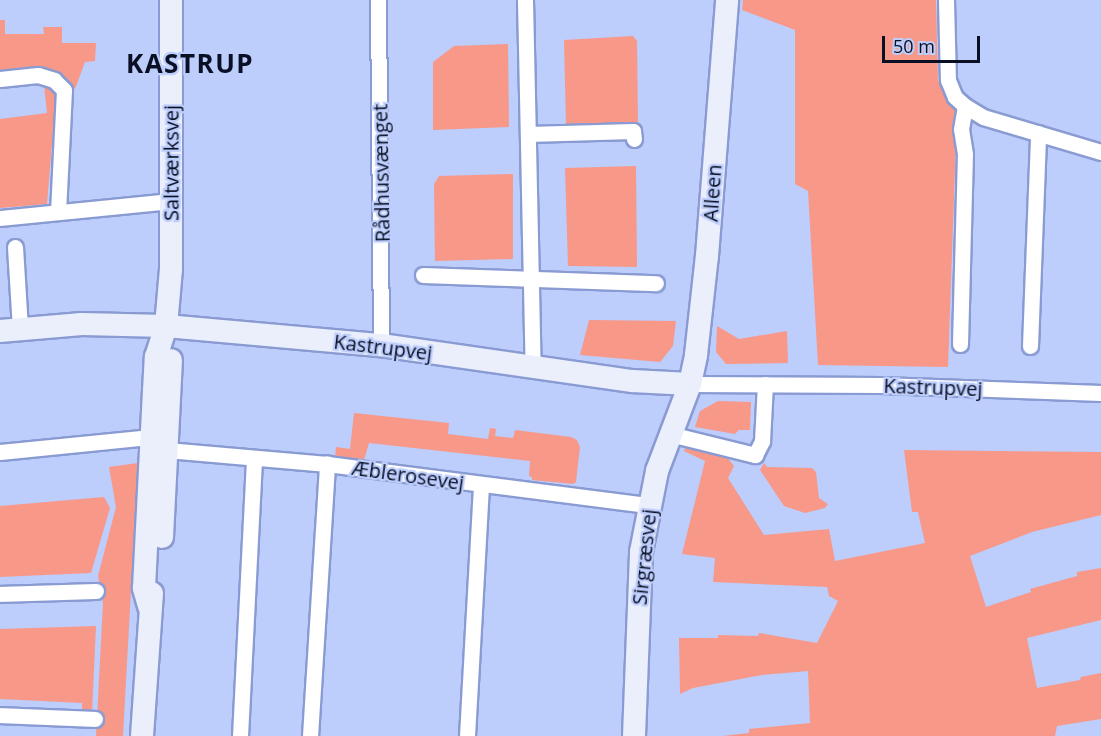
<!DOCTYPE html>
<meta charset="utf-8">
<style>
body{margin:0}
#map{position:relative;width:1101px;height:736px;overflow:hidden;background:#bdcdfc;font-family:"Open Sans",sans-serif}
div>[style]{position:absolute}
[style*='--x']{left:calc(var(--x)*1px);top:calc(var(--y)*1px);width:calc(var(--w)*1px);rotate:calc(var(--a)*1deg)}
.green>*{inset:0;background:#f89888}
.roads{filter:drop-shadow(2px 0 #899bd2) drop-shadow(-2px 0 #899bd2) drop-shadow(0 2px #899bd2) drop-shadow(0 -2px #899bd2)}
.street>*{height:15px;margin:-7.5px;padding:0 7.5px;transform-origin:7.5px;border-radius:7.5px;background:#fff}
.secondary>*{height:22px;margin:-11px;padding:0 11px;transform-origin:11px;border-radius:11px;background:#ebeffc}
span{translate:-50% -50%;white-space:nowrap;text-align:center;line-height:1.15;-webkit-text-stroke:4.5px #bdcdfc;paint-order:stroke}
.street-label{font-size:20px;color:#0a1024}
.district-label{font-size:26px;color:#0a1024;font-weight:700;letter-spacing:1.5px}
.scale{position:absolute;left:882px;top:36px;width:98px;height:27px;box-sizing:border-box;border:3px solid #0a1024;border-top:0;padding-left:8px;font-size:18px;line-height:21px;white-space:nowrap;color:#0a1024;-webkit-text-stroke:4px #bdcdfc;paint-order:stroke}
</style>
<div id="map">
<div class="green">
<div style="clip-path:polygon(743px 0,936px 0,938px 80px,957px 112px,948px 367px,818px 365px,808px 191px,795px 184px,795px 30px,742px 10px)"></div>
<div style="clip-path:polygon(0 20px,5px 20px,5px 34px,44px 34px,43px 27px,62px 27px,62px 43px,96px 43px,95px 61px,85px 62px,75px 89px,50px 70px,0 72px)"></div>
<div style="clip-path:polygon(633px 36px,637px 41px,638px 125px,566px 126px,564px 40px)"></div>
<div style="clip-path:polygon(508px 44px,509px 127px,433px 130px,433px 62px,454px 46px)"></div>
<div style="clip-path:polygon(44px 85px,56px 94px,47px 204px,0 208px,0 119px,47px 113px)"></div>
<div style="clip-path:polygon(636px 166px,637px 267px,568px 266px,565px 168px)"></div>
<div style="clip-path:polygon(513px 174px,513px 259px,435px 261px,434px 184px,439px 176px)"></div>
<div style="clip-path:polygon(589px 320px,676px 321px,673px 346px,660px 362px,580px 355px)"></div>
<div style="clip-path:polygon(717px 326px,739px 339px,787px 331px,788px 363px,726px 364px,716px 352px)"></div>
<div style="clip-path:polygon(718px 401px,751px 402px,750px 430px,739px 430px,735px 434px,695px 427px,700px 411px)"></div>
<div style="clip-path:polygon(354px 413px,449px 423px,448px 434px,488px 439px,490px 428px,496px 429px,495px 436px,513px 438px,515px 430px,571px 437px,577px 440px,580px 447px,576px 482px,573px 484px,532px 480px,532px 477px,529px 476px,530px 461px,369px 443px,364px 460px,335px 458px,336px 447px,350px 449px)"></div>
<div style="clip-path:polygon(685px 448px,726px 456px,734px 466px,728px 478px,764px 535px,829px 529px,835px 561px,925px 543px,918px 512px,912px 512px,904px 450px,1101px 452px,1101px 515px,1032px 532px,970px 556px,986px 607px,1031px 592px,1030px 589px,1077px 576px,1077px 572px,1101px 568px,1101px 620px,1027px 638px,1037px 688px,1080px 680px,1081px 677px,1101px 673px,1101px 719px,1057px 726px,1055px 736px,723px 736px,749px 733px,749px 729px,810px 723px,808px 671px,762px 675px,693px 688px,680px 694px,679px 638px,718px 638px,718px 635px,758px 636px,759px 633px,817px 643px,838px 601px,829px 596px,827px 587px,713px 582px,715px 558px,682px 554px,705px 461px,684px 451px)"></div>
<div style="clip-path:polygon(138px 463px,123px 736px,96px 736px,103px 603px,98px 576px,116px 507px,109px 467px)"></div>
<div style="clip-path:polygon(764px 463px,767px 467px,812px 468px,816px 472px,819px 498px,828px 504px,825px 508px,805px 513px,784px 506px,760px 470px)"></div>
<div style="clip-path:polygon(104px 497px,110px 508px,91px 573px,0 577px,0 506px)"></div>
<div style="clip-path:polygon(96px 626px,92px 713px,82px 713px,82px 703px,0 699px,0 629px)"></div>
</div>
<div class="roads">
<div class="street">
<div style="--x:378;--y:0;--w:345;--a:89.5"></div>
<div style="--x:525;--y:0;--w:367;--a:88.8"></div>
<div style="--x:946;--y:0;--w:80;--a:88.6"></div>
<div style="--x:948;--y:80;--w:18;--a:68"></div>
<div style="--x:955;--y:97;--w:13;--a:42"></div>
<div style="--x:965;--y:106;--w:21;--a:31"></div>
<div style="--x:983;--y:117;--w:123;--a:16.5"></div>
<div style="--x:0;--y:79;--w:38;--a:-6"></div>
<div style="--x:38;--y:75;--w:17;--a:17"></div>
<div style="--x:54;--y:80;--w:14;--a:45"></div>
<div style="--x:64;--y:90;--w:121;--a:92.8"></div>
<div style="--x:528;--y:134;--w:105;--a:-1.6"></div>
<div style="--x:633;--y:131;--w:8;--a:83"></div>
<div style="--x:0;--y:218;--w:172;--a:-5.7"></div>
<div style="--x:15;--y:247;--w:82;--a:86.5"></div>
<div style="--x:423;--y:275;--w:233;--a:2"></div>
<div style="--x:960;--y:344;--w:190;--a:-88.5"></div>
<div style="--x:965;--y:154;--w:25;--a:-99"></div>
<div style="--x:961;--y:129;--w:23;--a:-80"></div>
<div style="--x:1030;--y:346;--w:213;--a:-87.8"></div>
<div style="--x:690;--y:384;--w:191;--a:0.3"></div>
<div style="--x:881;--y:385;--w:220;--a:2.1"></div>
<div style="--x:670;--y:434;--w:88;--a:13.9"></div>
<div style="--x:755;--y:455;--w:16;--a:-63"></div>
<div style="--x:762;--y:441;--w:57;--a:-87"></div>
<div style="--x:167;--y:450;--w:161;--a:5"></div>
<div style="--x:327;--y:464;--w:325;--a:7.3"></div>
<div style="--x:0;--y:452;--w:152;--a:-5.7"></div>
<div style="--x:151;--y:437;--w:10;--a:17"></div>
<div style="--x:0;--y:594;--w:96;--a:-1.8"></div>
<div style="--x:0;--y:715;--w:95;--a:2.4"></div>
<div style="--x:240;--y:736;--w:278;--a:-87.1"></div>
<div style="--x:310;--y:736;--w:273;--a:-86.4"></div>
<div style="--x:467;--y:736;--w:251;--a:-86.8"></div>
</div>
<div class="secondary">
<div style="--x:0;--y:331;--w:82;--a:-4.9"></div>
<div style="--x:82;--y:324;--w:84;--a:1.4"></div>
<div style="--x:166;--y:326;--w:216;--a:5.1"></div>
<div style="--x:381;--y:345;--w:254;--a:8.2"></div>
<div style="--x:632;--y:381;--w:58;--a:3"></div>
<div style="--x:162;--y:537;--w:177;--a:-87.1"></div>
<div style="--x:149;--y:606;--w:19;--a:-106"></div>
<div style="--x:144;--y:588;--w:197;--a:-87.1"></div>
<div style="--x:154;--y:391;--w:34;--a:-87"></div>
<div style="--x:156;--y:357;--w:33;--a:-72"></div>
<div style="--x:166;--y:326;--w:57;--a:-85"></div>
<div style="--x:171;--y:269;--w:269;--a:-90"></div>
<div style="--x:142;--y:736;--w:143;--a:-86"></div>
<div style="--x:634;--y:736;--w:184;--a:-87.8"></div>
<div style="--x:641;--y:552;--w:83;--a:-78.8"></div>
<div style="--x:657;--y:471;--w:93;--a:-69.2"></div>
<div style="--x:690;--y:384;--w:30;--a:-78"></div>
<div style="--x:696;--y:355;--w:100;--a:-83.7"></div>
<div style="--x:707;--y:256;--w:257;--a:-85.5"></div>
</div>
</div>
<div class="street-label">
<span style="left:171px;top:163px;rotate:-90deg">Saltværksvej</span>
<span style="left:381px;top:173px;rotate:-91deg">Rådhusvænget</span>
<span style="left:712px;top:193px;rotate:-86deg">Alleen</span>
<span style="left:383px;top:347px;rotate:7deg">Kastrupvej</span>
<span style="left:933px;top:387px;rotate:2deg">Kastrupvej</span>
<span style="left:408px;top:475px;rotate:8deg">Æblerosevej</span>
<span style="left:644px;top:557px;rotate:-84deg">Sirgræsvej</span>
</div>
<div class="district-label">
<span style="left:190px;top:64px">KASTRUP</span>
</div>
<div class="scale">50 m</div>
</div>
